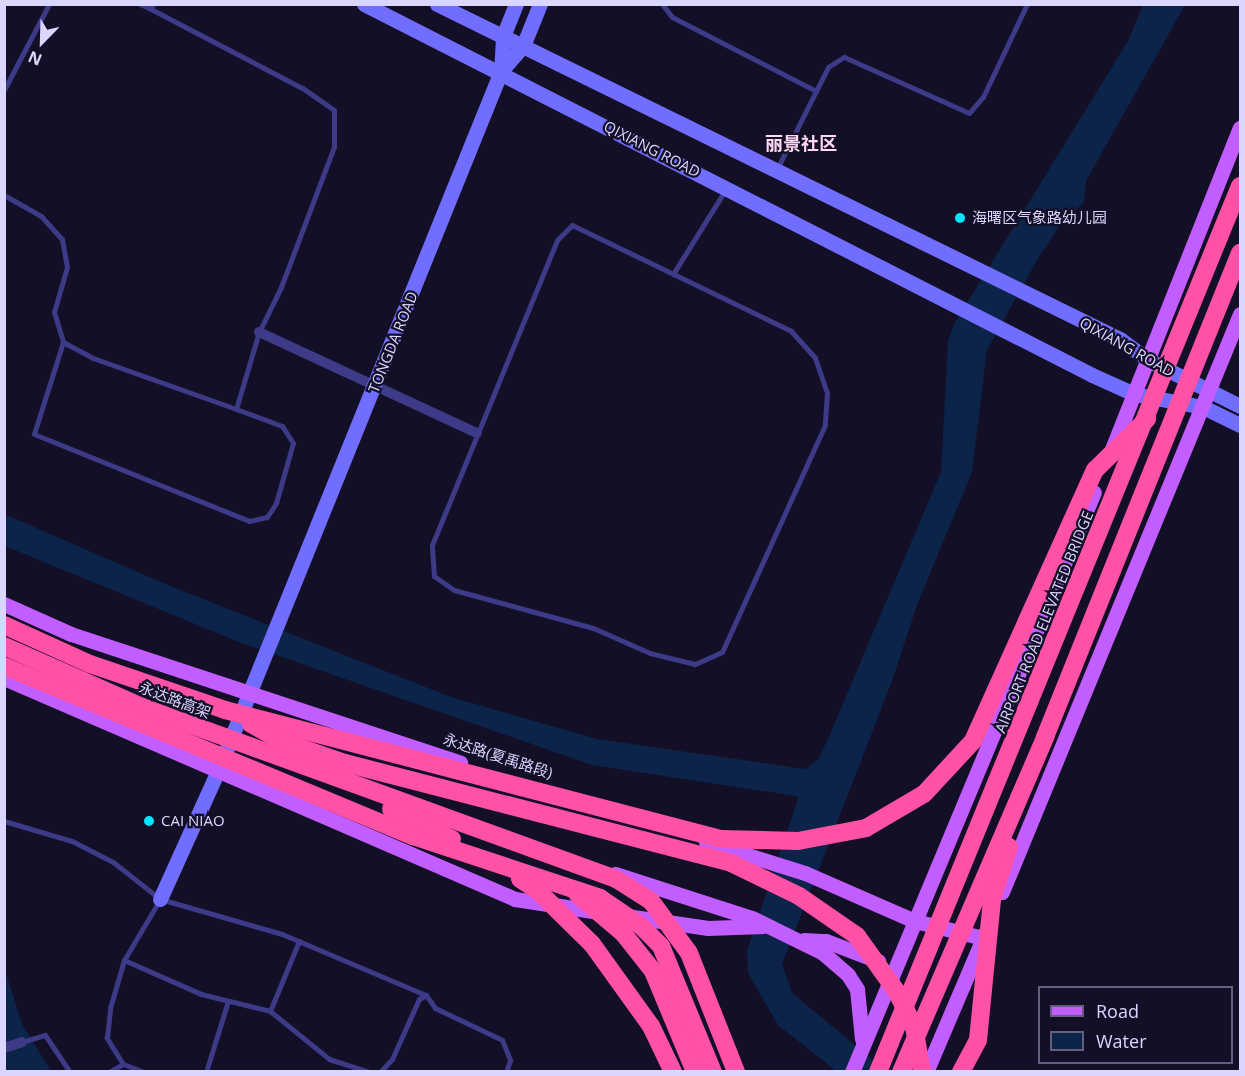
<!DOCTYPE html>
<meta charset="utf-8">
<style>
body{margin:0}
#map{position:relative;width:1245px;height:1076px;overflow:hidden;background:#130f27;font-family:"Open Sans","Noto Sans SC",sans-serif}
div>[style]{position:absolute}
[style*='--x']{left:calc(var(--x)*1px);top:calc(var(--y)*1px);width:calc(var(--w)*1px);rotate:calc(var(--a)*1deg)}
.water>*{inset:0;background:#0c234a}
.lane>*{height:5px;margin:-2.5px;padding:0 2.5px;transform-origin:2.5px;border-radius:2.5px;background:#3d3a87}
.street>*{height:10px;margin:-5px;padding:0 5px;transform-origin:5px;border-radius:5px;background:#3d3a87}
.secondary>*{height:15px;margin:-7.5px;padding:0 7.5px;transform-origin:7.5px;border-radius:7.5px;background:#706dff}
.primary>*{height:15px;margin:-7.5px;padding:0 7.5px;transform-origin:7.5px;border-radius:7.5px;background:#c25dff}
.highway>*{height:18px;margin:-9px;padding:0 9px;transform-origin:9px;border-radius:9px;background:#ff51a5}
.highway-bridge>*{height:18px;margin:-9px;padding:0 9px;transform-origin:9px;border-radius:9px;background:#ff51a5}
.dots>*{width:16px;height:16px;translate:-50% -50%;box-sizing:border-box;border:3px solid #130f27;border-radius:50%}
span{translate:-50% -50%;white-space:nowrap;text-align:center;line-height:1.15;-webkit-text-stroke:4.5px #130f27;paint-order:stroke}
.street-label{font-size:15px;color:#dbd6ff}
.poi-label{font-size:15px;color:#dbd6ff}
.left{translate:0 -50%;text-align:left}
.quarter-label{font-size:18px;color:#ffd8f1;font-weight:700}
.frame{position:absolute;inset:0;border:6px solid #dbd6ff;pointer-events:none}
.legend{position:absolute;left:1038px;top:986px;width:195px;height:78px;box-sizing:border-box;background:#130f27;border:2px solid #635f7d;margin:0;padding:8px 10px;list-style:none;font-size:18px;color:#dbd6ff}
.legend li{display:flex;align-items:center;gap:12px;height:30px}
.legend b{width:30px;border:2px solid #635f7d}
.north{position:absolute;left:12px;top:12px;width:60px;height:60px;-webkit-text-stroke:4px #130f27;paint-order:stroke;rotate:203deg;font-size:16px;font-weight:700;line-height:24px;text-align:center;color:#dbd6ff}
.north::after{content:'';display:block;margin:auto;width:21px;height:27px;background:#dbd6ff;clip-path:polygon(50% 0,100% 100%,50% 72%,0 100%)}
</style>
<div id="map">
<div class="water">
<div style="clip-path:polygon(1143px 5px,1185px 5px,1086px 181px,1084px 203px,1065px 218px,1037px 260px,987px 350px,972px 472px,917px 605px,892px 681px,782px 964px,792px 993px,886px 1071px,836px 1071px,778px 1025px,748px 973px,747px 951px,798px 799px,796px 796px,592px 765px,239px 642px,5px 546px,4px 514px,170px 586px,451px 697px,597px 739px,805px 769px,818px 759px,828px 739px,941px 472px,948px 341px,954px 324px,1128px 41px)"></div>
<div style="clip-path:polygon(4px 967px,22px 1024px,51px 1071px,5px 1071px)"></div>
</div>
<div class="lane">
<div style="--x:140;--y:4;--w:12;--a:24"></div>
<div style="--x:151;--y:9;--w:5;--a:-68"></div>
<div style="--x:662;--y:4;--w:16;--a:52"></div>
<div style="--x:672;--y:17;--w:162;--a:27.2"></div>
<div style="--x:816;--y:91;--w:87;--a:116.6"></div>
<div style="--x:4;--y:90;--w:97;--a:-62.4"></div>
<div style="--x:816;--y:91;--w:27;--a:-63"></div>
<div style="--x:828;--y:67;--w:19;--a:-32"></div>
<div style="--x:844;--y:57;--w:137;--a:24.1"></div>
<div style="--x:969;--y:113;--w:21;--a:-49"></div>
<div style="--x:983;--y:97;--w:103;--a:-64.7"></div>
<div style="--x:4;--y:195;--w:43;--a:29.6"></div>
<div style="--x:41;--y:216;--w:31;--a:48"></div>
<div style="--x:62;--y:239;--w:28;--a:80"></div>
<div style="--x:67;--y:267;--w:47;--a:106.1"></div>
<div style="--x:54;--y:312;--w:31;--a:73"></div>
<div style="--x:63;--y:342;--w:34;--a:28"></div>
<div style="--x:93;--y:358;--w:152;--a:19.6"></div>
<div style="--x:236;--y:409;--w:80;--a:-73.4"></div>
<div style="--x:259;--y:332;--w:50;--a:-63.9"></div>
<div style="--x:281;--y:287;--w:150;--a:-69.3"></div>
<div style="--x:334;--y:147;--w:37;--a:-90"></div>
<div style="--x:334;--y:110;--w:39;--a:-145"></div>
<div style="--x:302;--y:88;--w:170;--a:-152.4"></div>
<div style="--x:572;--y:225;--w:243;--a:25.8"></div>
<div style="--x:791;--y:331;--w:36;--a:48"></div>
<div style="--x:815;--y:358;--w:37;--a:71"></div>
<div style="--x:827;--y:393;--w:32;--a:94"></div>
<div style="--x:825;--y:425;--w:249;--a:114.4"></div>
<div style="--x:722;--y:652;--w:30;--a:156"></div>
<div style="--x:695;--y:664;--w:46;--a:-166.3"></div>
<div style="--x:650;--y:653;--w:62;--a:-156.3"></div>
<div style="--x:593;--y:628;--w:144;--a:-164.7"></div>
<div style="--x:454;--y:590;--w:24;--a:-145"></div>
<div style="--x:434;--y:576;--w:31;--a:-94"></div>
<div style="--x:432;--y:545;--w:330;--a:-67.7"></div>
<div style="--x:557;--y:240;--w:21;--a:-45"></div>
<div style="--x:673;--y:274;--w:100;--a:-58.1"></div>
<div style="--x:63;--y:342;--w:96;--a:107.5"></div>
<div style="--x:34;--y:434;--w:232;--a:22"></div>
<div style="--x:249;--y:521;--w:18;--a:-13"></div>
<div style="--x:267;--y:517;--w:17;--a:-57"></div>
<div style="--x:276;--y:503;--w:62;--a:-74.2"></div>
<div style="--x:293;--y:443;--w:20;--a:-123"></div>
<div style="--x:282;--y:426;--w:49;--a:-159.7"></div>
<div style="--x:4;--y:821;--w:71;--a:16.4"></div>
<div style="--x:72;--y:841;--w:46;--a:27.1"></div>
<div style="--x:113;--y:862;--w:60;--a:38.2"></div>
<div style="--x:160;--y:899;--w:127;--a:16"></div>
<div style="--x:282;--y:934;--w:156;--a:23"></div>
<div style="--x:426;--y:995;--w:16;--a:55"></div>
<div style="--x:435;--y:1008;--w:74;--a:25.5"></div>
<div style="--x:502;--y:1040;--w:22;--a:68"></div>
<div style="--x:510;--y:1060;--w:13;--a:108"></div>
<div style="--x:124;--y:960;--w:84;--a:23.8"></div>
<div style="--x:201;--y:994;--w:71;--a:13.8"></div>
<div style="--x:270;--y:1011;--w:76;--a:39.1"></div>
<div style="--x:329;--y:1059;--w:42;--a:18"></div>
<div style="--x:270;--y:1011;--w:76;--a:-67.5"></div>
<div style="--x:22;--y:1042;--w:24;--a:-17"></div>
<div style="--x:45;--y:1035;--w:45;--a:56"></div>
<div style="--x:123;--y:1064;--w:22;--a:21"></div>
<div style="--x:109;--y:1072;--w:16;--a:-30"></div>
<div style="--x:123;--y:1064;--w:31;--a:-122"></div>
<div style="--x:107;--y:1038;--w:30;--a:-84"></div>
<div style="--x:110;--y:1008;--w:50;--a:-73.7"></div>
<div style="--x:124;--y:960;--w:69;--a:-59.3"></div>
<div style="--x:206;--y:1072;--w:74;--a:-72.8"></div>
<div style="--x:380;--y:1072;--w:18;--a:-47"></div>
<div style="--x:392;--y:1059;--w:66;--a:-65.8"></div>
<div style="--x:419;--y:999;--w:8;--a:-30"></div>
</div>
<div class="street">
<div style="--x:259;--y:332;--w:240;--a:24.9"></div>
<div style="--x:4;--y:1048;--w:19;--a:-18"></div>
</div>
<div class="secondary">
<div style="--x:364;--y:4;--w:817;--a:27"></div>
<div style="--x:1092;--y:375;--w:46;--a:24.3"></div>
<div style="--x:1134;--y:394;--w:70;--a:10.7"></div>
<div style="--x:1203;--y:407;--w:41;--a:25.9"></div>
<div style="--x:437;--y:4;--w:761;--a:26.13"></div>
<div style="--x:1120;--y:339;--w:35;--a:37"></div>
<div style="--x:1148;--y:360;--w:103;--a:26.6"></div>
<div style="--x:516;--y:4;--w:35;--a:112"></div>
<div style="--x:503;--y:37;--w:34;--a:93"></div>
<div style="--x:501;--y:71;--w:33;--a:-49"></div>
<div style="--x:523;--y:46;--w:45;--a:-68"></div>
<div style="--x:160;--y:899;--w:138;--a:-65.7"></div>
<div style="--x:217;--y:773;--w:757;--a:-67.97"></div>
</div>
<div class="primary">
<div style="--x:1110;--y:454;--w:351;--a:-68.3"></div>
<div style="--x:4;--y:604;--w:73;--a:24.1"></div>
<div style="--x:71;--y:634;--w:410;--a:18.3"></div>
<div style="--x:4;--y:678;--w:557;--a:23.39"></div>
<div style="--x:515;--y:899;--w:85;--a:8.8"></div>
<div style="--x:706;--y:842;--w:104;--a:17.4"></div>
<div style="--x:805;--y:873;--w:120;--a:23.6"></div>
<div style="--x:915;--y:921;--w:70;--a:14"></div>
<div style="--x:615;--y:874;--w:144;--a:17.8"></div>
<div style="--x:752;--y:918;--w:79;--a:26.2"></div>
<div style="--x:823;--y:953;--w:33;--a:41"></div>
<div style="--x:848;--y:975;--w:17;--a:57"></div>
<div style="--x:857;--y:989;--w:50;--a:84.3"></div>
<div style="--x:1002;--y:892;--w:625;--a:-67.62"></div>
<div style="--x:626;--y:916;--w:83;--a:8.3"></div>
<div style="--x:708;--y:928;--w:55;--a:-2.1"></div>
<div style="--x:804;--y:940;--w:22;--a:3"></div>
<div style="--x:826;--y:941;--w:56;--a:21"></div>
<div style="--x:852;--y:1072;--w:628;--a:-67.35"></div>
<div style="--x:926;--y:1072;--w:153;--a:-66.9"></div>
</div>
<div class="highway">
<div style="--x:4;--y:625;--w:94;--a:24.4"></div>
<div style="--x:90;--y:664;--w:143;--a:18.8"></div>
<div style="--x:651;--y:1026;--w:51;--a:64.4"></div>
<div style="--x:961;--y:1072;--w:36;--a:-62"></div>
</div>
<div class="highway-bridge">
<div style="--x:4;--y:646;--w:151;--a:23.8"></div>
<div style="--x:142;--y:707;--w:504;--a:19.94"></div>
<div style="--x:616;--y:879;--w:41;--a:32.2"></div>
<div style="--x:651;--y:901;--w:64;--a:53.8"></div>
<div style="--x:689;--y:953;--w:128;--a:68.4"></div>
<div style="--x:4;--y:666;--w:443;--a:22.6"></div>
<div style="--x:413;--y:836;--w:197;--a:18.3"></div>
<div style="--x:600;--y:898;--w:50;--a:34.3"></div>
<div style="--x:641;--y:926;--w:28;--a:45"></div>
<div style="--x:661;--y:946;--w:136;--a:67.6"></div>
<div style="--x:225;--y:710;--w:513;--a:14.58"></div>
<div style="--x:721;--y:839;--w:77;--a:1.5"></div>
<div style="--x:798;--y:841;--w:69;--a:-10.8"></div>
<div style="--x:866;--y:828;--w:67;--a:-30.4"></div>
<div style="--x:924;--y:794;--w:72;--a:-47.2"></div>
<div style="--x:973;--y:741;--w:297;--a:-65.8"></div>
<div style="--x:1095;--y:470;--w:73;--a:-44.4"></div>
<div style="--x:251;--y:724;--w:38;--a:29"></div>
<div style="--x:284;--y:742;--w:65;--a:19"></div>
<div style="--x:345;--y:763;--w:399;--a:14.5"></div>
<div style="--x:731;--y:863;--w:76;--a:25.9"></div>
<div style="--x:799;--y:896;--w:70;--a:34.6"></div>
<div style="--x:857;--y:936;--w:69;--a:54.5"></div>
<div style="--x:897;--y:992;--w:39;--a:64"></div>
<div style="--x:914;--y:1027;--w:46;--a:79.9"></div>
<div style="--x:391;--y:809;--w:68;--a:26.2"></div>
<div style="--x:520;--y:879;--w:20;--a:33"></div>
<div style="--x:537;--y:890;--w:77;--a:44.5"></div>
<div style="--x:592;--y:944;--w:101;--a:54.3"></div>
<div style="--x:578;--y:895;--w:59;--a:40.2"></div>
<div style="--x:623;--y:933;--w:48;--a:51.7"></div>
<div style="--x:653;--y:971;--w:109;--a:67.4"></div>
<div style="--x:978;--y:1040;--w:142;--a:-84.3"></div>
<div style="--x:992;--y:899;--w:55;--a:-71.9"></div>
<div style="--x:878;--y:1072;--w:957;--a:-67.78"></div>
<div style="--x:901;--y:1072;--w:365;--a:-66.7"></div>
<div style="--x:1045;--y:737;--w:522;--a:-68.06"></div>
</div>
<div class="dots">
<div style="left:960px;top:218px;background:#02e6ff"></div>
<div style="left:149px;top:821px;background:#02e6ff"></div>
</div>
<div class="street-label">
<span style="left:652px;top:149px;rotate:27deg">QIXIANG ROAD</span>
<span style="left:393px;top:342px;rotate:-68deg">TONGDA ROAD</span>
<span style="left:1127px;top:347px;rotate:29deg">QIXIANG ROAD</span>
<span style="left:1044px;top:622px;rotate:-68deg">AIRPORT ROAD ELEVATED BRIDGE</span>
<span style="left:175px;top:700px;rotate:21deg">永达路高架</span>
<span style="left:498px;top:756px;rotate:18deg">永达路(夏禹路段)</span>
</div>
<div class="poi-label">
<span class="left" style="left:972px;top:218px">海曙区气象路幼儿园</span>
<span class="left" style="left:161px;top:821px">CAI NIAO</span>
</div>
<div class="quarter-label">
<span style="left:801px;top:143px">丽景社区</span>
</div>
<div class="frame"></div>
<ul class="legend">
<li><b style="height:8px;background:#c25dff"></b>Road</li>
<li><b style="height:16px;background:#0c234a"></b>Water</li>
</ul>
<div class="north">N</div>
</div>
